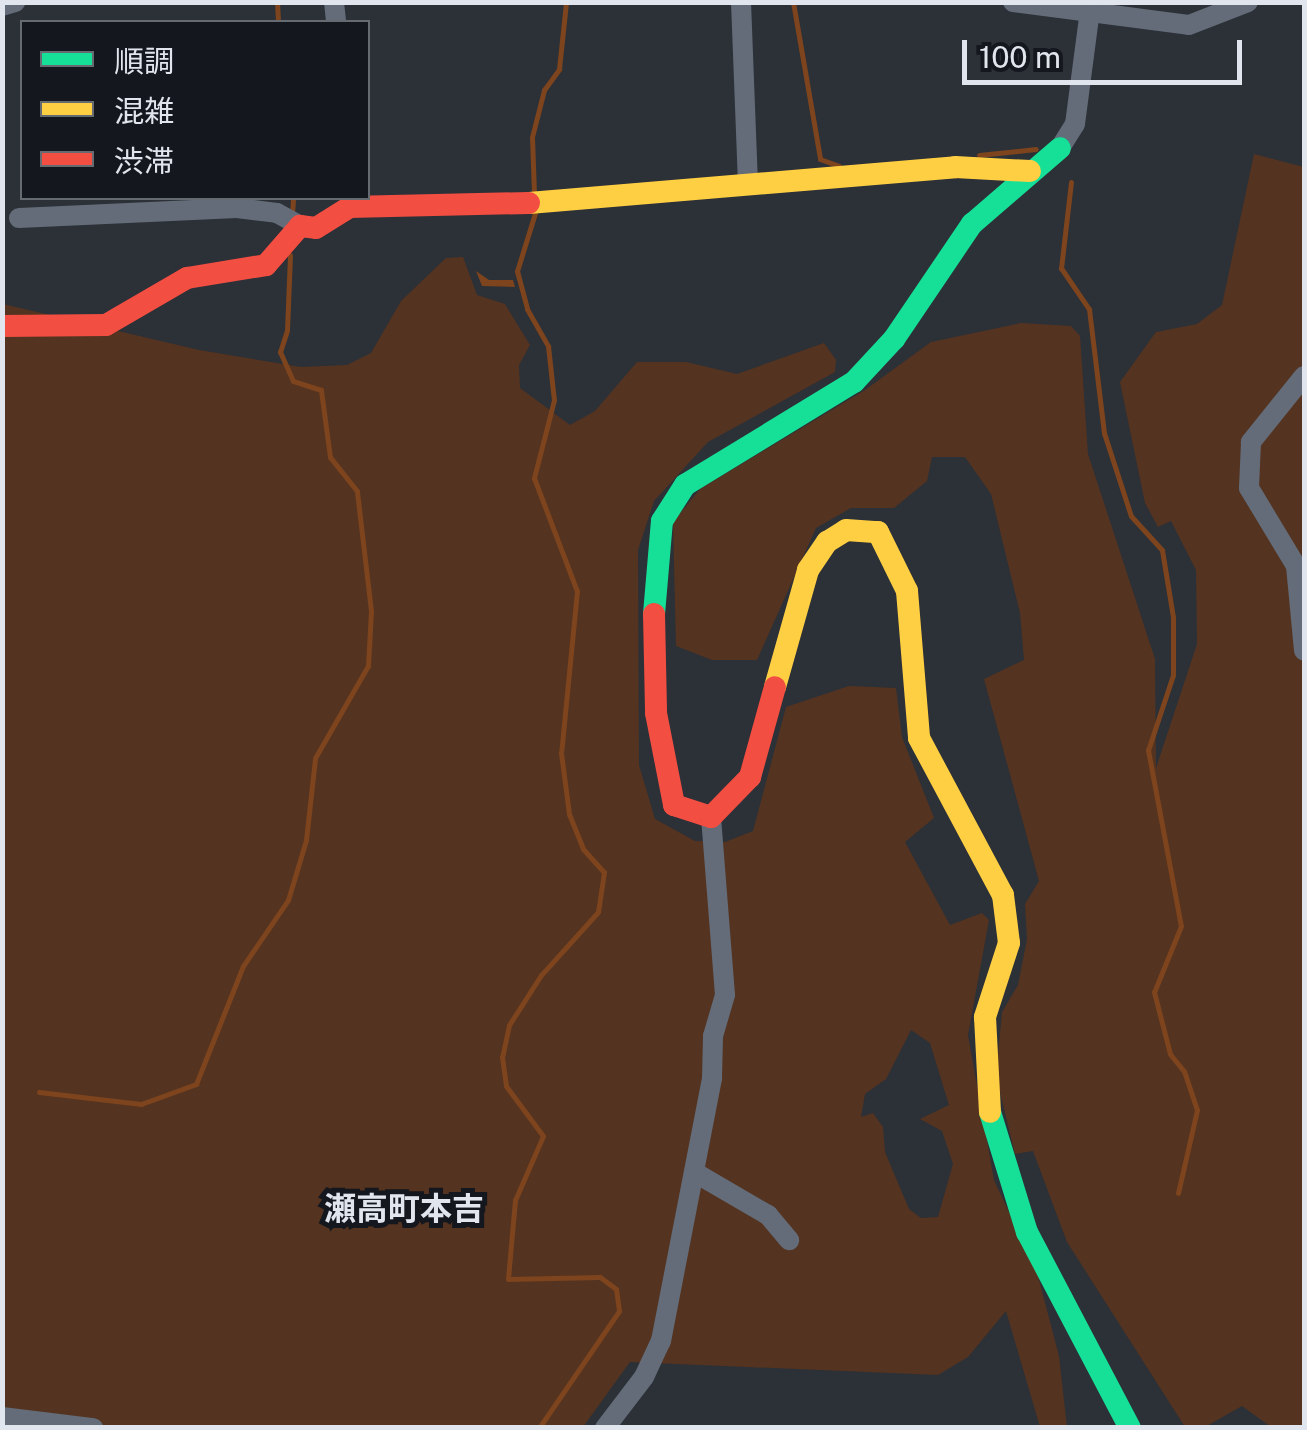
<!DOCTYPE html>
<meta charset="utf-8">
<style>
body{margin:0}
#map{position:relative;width:1307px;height:1430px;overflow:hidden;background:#2c3037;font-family:"Public Sans","Noto Sans JP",sans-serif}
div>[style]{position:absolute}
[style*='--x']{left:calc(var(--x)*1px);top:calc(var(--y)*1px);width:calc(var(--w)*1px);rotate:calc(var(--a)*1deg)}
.green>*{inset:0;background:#543320}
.water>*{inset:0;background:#7d441d}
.stream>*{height:5px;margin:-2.5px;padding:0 2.5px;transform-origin:2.5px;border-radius:2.5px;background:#7d441d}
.street>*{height:20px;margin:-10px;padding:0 10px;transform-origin:10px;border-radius:10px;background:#636c78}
.fast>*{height:22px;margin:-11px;padding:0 11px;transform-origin:11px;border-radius:11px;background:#16e098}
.slow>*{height:22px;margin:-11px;padding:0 11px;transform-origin:11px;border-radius:11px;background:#ffcf43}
.jam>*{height:22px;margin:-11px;padding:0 11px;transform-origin:11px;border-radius:11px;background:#f24e42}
span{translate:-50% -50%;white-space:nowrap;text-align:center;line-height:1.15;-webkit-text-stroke:10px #14171d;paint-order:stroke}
.quarter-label{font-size:32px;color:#e1e6ee;font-weight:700}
.frame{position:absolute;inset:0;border:5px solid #e1e6ee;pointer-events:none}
.legend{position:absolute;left:20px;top:20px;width:350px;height:180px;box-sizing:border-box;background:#14171d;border:2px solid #666a71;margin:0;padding:12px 18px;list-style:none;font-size:30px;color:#e1e6ee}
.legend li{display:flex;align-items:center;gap:20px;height:50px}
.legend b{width:50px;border:2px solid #666a71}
.scale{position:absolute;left:962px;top:40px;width:280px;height:45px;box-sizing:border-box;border:5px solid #e1e6ee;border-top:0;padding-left:12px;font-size:30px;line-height:35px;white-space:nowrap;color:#e1e6ee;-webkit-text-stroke:8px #14171d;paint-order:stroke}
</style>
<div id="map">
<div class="green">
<div style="clip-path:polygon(1254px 154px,1304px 167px,1304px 1427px,1271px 1427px,1242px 1406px,1205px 1427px,1185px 1427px,1067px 1242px,1033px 1151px,1015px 1154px,996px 1076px,1002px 1012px,1018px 985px,1027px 939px,1025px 904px,1039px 881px,984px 679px,1024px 660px,1020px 613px,991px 494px,965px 457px,932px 457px,927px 481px,894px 508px,851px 508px,816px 528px,757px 660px,712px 660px,676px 646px,673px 522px,700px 489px,865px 390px,931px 342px,1021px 323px,1071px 326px,1080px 336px,1088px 454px,1155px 659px,1156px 768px,1197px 644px,1196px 570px,1171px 521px,1158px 527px,1145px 503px,1120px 382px,1156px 332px,1197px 324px,1222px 305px)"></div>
<div style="clip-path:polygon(evenodd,463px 257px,477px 295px,505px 304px,530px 345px,519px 365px,520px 388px,570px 425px,595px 411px,637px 362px,686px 362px,737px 374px,824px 343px,836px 360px,835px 372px,708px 442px,654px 501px,638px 550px,639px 765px,655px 819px,695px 841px,725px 842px,753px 831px,786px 707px,849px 686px,896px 688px,902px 737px,934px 818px,905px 842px,950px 925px,982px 913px,989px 920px,968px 1035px,994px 1180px,1037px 1272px,1059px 1356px,1067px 1427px,1040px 1427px,1006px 1311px,968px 1357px,938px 1375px,630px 1362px,583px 1427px,3px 1428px,3px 304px,199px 350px,301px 367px,347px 365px,371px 353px,401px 301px,446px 258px,463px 257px,911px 1030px,930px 1043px,949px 1105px,920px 1119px,942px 1131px,953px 1164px,938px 1217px,921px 1218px,909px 1209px,885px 1152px,883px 1127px,873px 1113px,861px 1117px,865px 1094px,886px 1079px,911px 1030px)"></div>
</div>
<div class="water">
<div style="clip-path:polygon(476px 271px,489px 280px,513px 280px,515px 287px,482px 286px)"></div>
</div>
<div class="stream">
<div style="--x:277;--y:2;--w:20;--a:87"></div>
<div style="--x:793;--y:2;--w:159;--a:80.2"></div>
<div style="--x:820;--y:159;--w:20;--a:20"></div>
<div style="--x:979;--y:155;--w:57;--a:-6"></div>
<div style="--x:1071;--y:182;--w:87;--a:96.6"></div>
<div style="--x:1061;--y:268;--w:50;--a:55.7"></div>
<div style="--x:1089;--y:309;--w:125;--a:83.1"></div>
<div style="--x:1104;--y:433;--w:87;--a:72"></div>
<div style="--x:1131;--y:516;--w:46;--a:47.6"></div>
<div style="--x:1162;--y:550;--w:68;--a:80.7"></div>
<div style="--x:1173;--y:617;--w:58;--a:90"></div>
<div style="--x:1173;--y:675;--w:79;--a:108.4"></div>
<div style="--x:1148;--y:750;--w:179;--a:79.4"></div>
<div style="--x:1181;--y:926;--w:71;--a:112.2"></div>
<div style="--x:1154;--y:992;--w:64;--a:75.5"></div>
<div style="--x:1170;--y:1054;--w:22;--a:51"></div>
<div style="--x:1184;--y:1071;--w:41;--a:71.6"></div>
<div style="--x:1197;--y:1110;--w:85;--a:102.9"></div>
<div style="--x:534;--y:194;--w:57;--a:-92"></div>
<div style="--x:532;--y:137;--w:49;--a:-75.7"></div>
<div style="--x:544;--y:90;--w:26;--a:-54"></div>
<div style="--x:559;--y:69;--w:67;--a:-84"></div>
<div style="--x:535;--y:213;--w:61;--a:107.2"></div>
<div style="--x:517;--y:271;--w:39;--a:75"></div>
<div style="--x:527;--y:309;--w:43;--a:60.4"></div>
<div style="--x:548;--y:346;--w:54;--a:83.7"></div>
<div style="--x:554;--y:400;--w:81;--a:104.4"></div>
<div style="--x:534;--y:478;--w:121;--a:69.2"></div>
<div style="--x:577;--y:591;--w:163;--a:95.6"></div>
<div style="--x:561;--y:753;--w:62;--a:82.5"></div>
<div style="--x:569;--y:814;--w:38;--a:68"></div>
<div style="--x:583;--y:849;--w:31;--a:48"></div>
<div style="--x:604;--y:872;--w:40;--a:98.5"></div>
<div style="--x:598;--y:912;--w:85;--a:132.1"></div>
<div style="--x:541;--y:975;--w:59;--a:122.6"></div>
<div style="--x:509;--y:1025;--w:33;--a:102"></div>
<div style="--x:502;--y:1057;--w:29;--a:82"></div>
<div style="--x:506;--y:1086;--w:62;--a:53.5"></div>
<div style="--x:543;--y:1136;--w:70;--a:113.6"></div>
<div style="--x:515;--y:1200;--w:79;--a:95.1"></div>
<div style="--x:508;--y:1279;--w:92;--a:-1.2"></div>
<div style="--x:600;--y:1277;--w:20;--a:37"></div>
<div style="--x:616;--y:1289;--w:22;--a:82"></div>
<div style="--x:619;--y:1311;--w:142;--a:124.4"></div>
<div style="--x:292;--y:214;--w:16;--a:-86"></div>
<div style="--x:39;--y:1092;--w:103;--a:6.7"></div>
<div style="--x:141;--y:1104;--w:59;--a:-20"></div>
<div style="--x:196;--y:1084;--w:127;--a:-68.3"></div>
<div style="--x:243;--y:966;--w:80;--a:-55.7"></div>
<div style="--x:288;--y:900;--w:63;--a:-73.3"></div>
<div style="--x:306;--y:840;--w:82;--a:-83.7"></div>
<div style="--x:315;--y:758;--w:106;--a:-60.1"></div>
<div style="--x:368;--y:666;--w:55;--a:-86.9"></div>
<div style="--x:371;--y:611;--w:121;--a:-96.7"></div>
<div style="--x:357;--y:491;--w:43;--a:-128.5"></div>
<div style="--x:330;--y:457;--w:68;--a:-97.7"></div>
<div style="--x:321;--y:390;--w:29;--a:-162"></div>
<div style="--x:293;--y:381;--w:32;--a:-114"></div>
<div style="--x:280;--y:352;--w:23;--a:-72"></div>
<div style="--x:287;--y:330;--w:75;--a:-87.7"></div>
</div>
<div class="street">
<div style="--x:334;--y:2;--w:20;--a:84"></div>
<div style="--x:741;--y:2;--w:181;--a:87.8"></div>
<div style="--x:1013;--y:2;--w:177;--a:7.4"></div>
<div style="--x:1189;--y:25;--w:63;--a:-21.3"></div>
<div style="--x:2;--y:6;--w:14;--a:-17"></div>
<div style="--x:1060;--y:148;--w:28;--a:-58"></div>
<div style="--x:1075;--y:124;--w:123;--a:-82.5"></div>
<div style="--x:19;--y:218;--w:218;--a:-2.6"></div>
<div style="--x:237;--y:208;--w:40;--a:7.1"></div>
<div style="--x:277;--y:213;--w:26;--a:29"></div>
<div style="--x:1304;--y:376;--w:85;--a:128.8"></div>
<div style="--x:1251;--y:442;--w:46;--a:92.5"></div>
<div style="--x:1249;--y:488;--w:91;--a:58.9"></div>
<div style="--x:1296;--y:566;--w:85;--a:84.6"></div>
<div style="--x:694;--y:1172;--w:86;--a:30.2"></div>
<div style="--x:768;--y:1215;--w:33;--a:50"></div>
<div style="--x:2;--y:1417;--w:92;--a:6.9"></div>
<div style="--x:605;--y:1428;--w:64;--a:-52.6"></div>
<div style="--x:644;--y:1377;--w:40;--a:-65"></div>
<div style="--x:661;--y:1341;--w:268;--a:-79"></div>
<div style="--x:712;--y:1078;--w:42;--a:-88.6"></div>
<div style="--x:713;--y:1036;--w:43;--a:-73.7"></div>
<div style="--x:725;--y:995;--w:179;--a:-94.5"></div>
</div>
<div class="fast">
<div style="--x:654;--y:614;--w:93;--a:-85.1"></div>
<div style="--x:662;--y:521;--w:43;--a:-57.4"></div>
<div style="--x:685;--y:485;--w:198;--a:-31.4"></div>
<div style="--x:854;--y:382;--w:59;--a:-47.1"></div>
<div style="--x:894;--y:339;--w:139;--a:-55.9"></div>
<div style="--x:972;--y:224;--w:116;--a:-40.8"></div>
<div style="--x:990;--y:1112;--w:126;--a:72.9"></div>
<div style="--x:1027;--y:1232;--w:221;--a:62.3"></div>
</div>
<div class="slow">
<div style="--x:529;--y:203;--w:428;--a:-4.8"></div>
<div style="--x:955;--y:167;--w:75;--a:3.1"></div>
<div style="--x:775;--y:687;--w:122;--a:-74.2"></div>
<div style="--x:808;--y:570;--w:34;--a:-56"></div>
<div style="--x:827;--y:542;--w:22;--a:-32"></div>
<div style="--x:846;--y:530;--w:32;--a:4"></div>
<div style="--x:878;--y:532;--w:66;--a:63.8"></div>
<div style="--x:907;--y:591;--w:147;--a:85.3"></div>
<div style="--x:919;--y:738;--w:178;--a:61.9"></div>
<div style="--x:1003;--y:895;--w:48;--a:82.9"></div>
<div style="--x:1009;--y:943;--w:78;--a:108"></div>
<div style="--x:985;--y:1017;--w:95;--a:87"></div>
</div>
<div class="jam">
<div style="--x:2;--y:326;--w:104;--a:-0.6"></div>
<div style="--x:106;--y:325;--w:94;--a:-30.1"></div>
<div style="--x:187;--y:278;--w:80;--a:-9.3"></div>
<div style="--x:266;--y:265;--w:52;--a:-48.9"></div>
<div style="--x:300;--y:226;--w:16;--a:7"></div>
<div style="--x:316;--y:228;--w:39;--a:-32"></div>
<div style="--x:349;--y:207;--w:180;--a:-1.3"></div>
<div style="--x:654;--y:614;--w:99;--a:88.8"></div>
<div style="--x:656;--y:713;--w:94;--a:78.9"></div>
<div style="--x:674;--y:805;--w:39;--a:18"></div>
<div style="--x:711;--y:817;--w:56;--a:-45.7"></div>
<div style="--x:750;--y:777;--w:93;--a:-74.5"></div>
</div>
<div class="quarter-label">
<span style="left:404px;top:1209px">瀬高町本吉</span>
</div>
<div class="frame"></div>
<ul class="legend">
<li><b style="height:12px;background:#16e098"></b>順調</li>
<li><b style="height:12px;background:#ffcf43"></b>混雑</li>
<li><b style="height:12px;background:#f24e42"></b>渋滞</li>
</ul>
<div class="scale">100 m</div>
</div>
